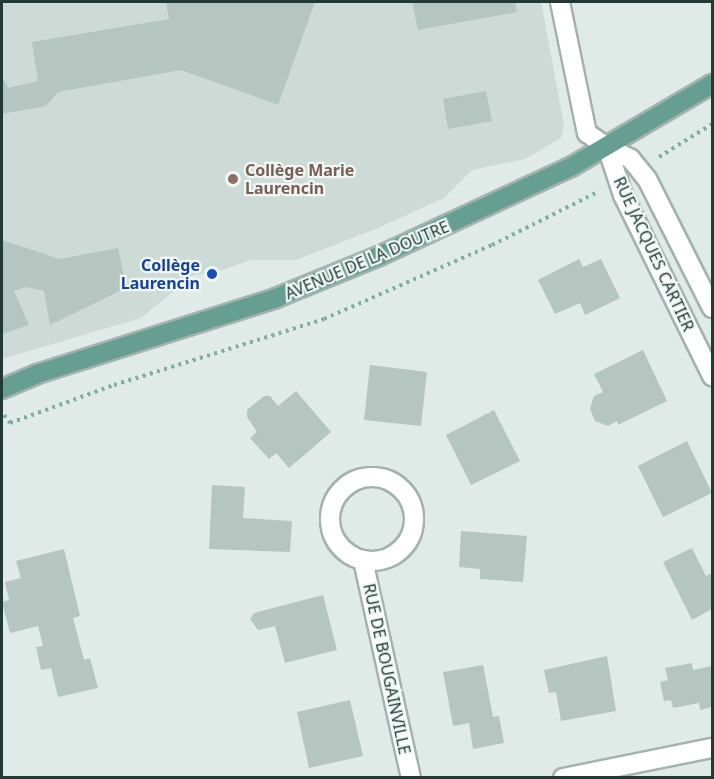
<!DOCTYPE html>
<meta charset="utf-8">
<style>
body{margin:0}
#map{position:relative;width:714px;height:779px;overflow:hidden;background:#e0eae6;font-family:"Noto Sans",sans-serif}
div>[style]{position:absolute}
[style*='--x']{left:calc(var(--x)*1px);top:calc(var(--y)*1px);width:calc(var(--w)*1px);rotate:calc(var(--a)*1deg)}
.built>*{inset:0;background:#cedad5}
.building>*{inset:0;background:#b5c5bf}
.path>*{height:4px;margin-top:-2px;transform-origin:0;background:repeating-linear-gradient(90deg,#81ada1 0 3px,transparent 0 7.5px)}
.roads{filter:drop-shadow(2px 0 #a3b2ad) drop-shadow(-2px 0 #a3b2ad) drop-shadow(0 2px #a3b2ad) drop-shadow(0 -2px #a3b2ad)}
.minor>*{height:18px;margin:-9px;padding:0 9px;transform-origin:9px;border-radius:9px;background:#fff}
.minor>.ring{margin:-9px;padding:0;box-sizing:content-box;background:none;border:18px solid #fff;border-radius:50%}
.major>*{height:18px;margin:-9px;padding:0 9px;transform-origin:9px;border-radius:9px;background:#669f92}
.dots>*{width:16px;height:16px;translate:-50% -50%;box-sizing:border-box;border:3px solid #f0f7f4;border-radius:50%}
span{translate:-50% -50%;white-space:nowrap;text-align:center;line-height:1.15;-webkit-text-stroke:4.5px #f0f7f4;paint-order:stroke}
.education-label{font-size:16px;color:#785e54;font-weight:700}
.left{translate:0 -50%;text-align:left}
.street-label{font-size:16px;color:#213a34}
.transit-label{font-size:16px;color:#164399;font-weight:700}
.right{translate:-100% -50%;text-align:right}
.frame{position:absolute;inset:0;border:3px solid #213a34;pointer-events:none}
</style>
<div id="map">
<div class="built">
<div style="clip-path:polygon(2px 2px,541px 2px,564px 125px,561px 138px,525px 159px,472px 170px,444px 198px,378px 228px,296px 260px,251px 260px,214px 273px,193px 275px,141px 318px,2px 359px)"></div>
</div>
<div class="building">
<div style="clip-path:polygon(166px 2px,315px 2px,278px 105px,181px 70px,58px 92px,46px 106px,2px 114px,2px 76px,8px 88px,38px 81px,32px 42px,169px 19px)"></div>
<div style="clip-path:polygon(412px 2px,515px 2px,517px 12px,418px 30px)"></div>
<div style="clip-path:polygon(486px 91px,492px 121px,448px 129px,443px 99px)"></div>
<div style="clip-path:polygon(2px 240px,60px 259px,118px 248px,126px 288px,50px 325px,44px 291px,26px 287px,14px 291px,29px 325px,2px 334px)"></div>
<div style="clip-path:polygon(579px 259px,583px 267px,601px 259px,620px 298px,585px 315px,580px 303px,555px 314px,538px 280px)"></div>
<div style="clip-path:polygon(643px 350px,667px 401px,618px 425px,617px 421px,608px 426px,595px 421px,590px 409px,594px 396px,603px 392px,594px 374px)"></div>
<div style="clip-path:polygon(370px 365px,427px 372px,421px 426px,364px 420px)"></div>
<div style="clip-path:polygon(296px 391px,331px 432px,289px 468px,276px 453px,269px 459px,250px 438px,257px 432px,247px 417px,247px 410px,264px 396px,270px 396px,278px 406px)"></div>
<div style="clip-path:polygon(494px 410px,520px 461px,471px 485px,446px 435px)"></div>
<div style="clip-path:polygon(687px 441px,712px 493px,663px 517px,638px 466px)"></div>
<div style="clip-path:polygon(212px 485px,245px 487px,243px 518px,292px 521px,290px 552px,209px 549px)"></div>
<div style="clip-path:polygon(461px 531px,527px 536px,523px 582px,480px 579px,480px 569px,459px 567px)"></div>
<div style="clip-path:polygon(692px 548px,706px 576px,712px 573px,712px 609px,692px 620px,663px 562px)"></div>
<div style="clip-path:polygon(64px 549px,80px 616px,73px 618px,84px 660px,90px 658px,98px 688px,58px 697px,51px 668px,41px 670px,36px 647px,43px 646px,38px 626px,10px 633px,2px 602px,9px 600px,5px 582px,21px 578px,16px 561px)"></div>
<div style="clip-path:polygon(323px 595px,337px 650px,285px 663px,275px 626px,258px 630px,250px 619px,254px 613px)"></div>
<div style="clip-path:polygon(607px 656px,616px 711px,561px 721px,556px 692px,549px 693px,544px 670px)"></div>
<div style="clip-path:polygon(692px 663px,693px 670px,712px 666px,712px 707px,700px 710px,699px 703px,673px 708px,671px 700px,664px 701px,660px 682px,668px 680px,665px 668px)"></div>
<div style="clip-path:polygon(483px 665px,493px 717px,499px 716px,504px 743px,473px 749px,469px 723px,453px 726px,443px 672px)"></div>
<div style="clip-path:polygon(350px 700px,363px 756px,309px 768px,297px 712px)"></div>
</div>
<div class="path">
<div style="--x:659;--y:157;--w:62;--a:-31.9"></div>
<div style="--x:4;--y:415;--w:10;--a:53"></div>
<div style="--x:10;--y:423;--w:111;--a:-20.1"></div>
<div style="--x:114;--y:385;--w:220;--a:-17.4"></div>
<div style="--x:324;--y:319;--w:184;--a:-23.8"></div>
<div style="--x:492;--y:245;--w:116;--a:-26.6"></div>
</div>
<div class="roads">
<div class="minor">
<div style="--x:560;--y:2;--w:134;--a:78.4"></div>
<div style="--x:587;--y:133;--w:24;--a:35"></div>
<div style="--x:712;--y:308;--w:144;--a:-116.7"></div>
<div style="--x:647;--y:179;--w:26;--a:-129"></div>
<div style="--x:631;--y:159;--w:27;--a:-153"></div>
<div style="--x:607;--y:147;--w:51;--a:71.6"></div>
<div style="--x:623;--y:195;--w:202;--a:63.8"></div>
<div class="ring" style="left:330px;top:477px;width:66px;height:66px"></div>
<div style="--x:363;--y:560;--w:223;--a:77.6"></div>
<div style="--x:563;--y:778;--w:152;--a:-11.4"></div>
</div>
<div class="major">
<div style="--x:2;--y:389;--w:38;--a:-23"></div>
<div style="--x:37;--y:374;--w:251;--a:-17.6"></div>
<div style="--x:276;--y:298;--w:111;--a:-22.2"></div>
<div style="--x:379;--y:256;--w:212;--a:-24.9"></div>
<div style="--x:571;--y:167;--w:164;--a:-30.5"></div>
</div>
</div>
<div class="dots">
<div style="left:233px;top:179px;background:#8d6e63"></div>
<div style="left:212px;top:274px;background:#1a4fb4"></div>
</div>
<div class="education-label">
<span class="left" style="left:245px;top:179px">Collège Marie<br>Laurencin</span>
</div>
<div class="street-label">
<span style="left:654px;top:254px;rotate:65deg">RUE JACQUES CARTIER</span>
<span style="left:367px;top:260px;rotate:-23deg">AVENUE DE LA DOUTRE</span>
<span style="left:387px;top:669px;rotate:78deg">RUE DE BOUGAINVILLE</span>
</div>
<div class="transit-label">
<span class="right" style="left:200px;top:274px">Collège<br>Laurencin</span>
</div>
<div class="frame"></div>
</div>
